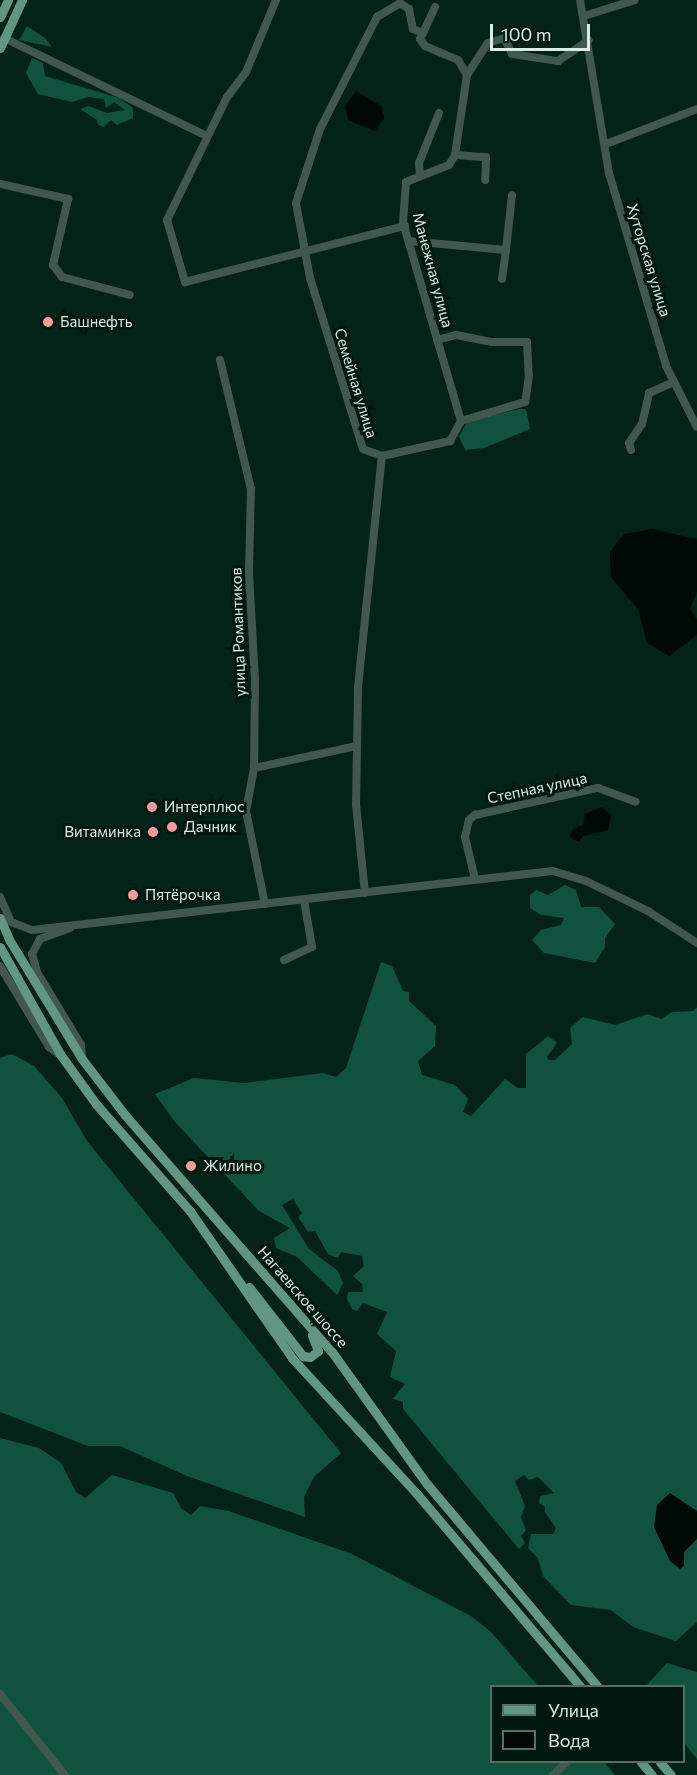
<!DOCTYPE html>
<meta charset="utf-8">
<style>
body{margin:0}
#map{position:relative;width:697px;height:1775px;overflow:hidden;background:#032218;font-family:Commissioner,sans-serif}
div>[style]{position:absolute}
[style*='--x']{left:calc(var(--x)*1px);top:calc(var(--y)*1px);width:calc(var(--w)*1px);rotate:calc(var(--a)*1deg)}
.forest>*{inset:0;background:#10523e}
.water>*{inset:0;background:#000904}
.minor>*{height:8px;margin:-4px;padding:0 4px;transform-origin:4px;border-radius:4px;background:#41584f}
.major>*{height:9px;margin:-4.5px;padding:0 4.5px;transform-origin:4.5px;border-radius:4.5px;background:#639682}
.dots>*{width:16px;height:16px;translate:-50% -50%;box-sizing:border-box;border:3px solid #00180f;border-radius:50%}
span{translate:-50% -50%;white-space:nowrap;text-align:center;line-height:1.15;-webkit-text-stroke:6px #00180f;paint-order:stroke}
.street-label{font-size:15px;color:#dbece4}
.poi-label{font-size:15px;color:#dbece4}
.left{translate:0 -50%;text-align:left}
.right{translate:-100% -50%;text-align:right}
.legend{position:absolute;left:490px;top:1685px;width:195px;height:78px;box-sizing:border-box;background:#00180f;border:2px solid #586d64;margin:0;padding:8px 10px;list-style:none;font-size:18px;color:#dbece4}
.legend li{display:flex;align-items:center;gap:12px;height:30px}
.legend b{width:30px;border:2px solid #586d64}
.scale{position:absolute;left:490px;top:24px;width:100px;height:27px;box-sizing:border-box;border:3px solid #dbece4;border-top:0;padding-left:8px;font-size:18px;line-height:21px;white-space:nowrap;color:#dbece4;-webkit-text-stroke:4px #00180f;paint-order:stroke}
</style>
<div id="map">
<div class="forest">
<div style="clip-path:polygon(27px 26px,45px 38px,52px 47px,19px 40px)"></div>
<div style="clip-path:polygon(32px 58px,43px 63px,45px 76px,119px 98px,133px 108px,133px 118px,117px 125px,111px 120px,104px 127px,98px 125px,97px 120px,80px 109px,88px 106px,107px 113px,125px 110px,114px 102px,106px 108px,104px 99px,88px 97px,72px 102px,38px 94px,26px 73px)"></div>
<div style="clip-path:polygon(519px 409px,526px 409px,530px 429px,484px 448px,465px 450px,459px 436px,468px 421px)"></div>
<div style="clip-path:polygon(565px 885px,576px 890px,581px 907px,599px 907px,615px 924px,605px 938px,605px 947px,595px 963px,544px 953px,532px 940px,541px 930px,561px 925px,564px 918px,541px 915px,530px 908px,530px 895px,536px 890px,548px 895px)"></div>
<div style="clip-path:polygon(381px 962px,392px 966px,403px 991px,409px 992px,409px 1001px,436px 1026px,435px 1046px,418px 1061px,422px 1075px,455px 1085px,468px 1099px,463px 1112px,471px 1116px,505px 1079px,518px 1088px,526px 1088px,526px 1054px,548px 1036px,557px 1043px,547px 1057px,548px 1060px,555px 1060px,572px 1044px,570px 1028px,583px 1017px,615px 1025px,648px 1014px,661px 1019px,672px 1012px,693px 1011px,697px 1007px,697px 1622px,676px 1641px,633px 1627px,611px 1610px,571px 1605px,543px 1576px,538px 1558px,528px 1548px,531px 1534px,553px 1534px,556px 1528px,545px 1512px,545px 1507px,539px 1503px,540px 1496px,554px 1493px,538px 1477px,529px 1480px,524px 1475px,515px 1481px,525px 1506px,521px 1517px,526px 1530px,521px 1536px,525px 1543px,519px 1549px,403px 1409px,403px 1402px,393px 1399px,405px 1384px,390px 1377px,396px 1351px,377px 1334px,387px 1312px,363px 1303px,357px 1311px,352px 1309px,347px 1299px,348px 1292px,363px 1292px,362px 1284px,353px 1276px,364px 1266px,362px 1256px,341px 1252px,338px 1258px,328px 1254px,315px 1231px,308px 1232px,298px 1217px,302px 1213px,293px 1199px,282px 1205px,309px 1249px,338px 1271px,343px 1283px,337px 1295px,297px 1257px,276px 1248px,274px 1238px,290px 1228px,259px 1211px,175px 1122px,155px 1094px,194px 1078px,244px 1083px,323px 1073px,336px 1077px,346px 1068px)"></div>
<div style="clip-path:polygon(12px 1054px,34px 1066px,62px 1098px,87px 1141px,341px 1453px,314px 1477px,304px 1497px,305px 1517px,187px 1476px,120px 1446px,88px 1446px,0 1412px,0 1058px)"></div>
<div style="clip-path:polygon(0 1438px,39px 1448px,61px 1463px,76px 1492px,85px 1498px,112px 1475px,173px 1493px,181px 1508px,191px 1515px,200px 1506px,229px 1511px,352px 1554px,471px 1616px,491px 1632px,538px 1686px,492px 1686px,492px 1762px,604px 1762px,615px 1775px,0 1775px)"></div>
<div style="clip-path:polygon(667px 1663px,697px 1672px,697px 1759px,684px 1743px,684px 1686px,646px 1686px)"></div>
</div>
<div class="water">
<div style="clip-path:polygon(356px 91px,381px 106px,384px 118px,375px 131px,348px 120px,345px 106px)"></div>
<div style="clip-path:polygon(652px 529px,697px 539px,697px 592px,690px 609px,697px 619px,697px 635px,669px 656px,647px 643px,638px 609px,611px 577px,610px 552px,624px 534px)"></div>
<div style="clip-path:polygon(602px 807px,611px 815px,608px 830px,583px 836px,579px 842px,569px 837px,573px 829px,583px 825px,585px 814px)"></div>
<div style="clip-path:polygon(670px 1493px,697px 1511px,697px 1539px,684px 1552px,684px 1566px,680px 1569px,670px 1561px,654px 1527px,657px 1505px)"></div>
</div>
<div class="minor">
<div style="--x:276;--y:0;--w:78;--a:112.6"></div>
<div style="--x:246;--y:72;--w:31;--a:127"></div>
<div style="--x:227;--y:97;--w:137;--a:116"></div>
<div style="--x:167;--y:220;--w:65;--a:73.8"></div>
<div style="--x:185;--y:282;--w:227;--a:-14.3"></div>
<div style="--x:580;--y:0;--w:175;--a:80.5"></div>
<div style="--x:609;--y:173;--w:201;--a:73.5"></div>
<div style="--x:666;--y:366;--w:68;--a:63.1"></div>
<div style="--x:435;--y:7;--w:35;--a:115"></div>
<div style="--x:420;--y:39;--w:9;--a:54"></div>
<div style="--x:425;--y:46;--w:36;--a:23"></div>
<div style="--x:458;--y:60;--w:17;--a:59"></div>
<div style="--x:584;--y:16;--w:53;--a:-17.4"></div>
<div style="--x:4;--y:38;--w:225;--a:25.8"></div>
<div style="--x:606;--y:144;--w:97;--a:-21"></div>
<div style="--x:455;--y:155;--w:31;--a:4"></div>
<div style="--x:486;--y:157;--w:23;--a:92"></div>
<div style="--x:420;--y:175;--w:12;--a:-95"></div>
<div style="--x:419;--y:163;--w:54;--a:-68.2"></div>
<div style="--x:0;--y:184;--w:70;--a:12.4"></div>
<div style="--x:68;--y:199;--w:68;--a:102.8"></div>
<div style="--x:53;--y:265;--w:15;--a:53"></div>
<div style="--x:62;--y:277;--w:70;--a:14.8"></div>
<div style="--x:409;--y:241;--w:97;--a:5.3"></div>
<div style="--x:506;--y:250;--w:55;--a:-83.8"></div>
<div style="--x:502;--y:279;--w:29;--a:-82"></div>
<div style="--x:437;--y:340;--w:20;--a:-15"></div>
<div style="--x:456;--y:335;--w:37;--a:11"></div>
<div style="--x:492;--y:342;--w:35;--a:0"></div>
<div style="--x:527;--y:342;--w:33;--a:87"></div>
<div style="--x:529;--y:375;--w:27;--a:98"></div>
<div style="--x:525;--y:402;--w:67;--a:163.5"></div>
<div style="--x:220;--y:360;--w:133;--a:76.5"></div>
<div style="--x:251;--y:489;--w:84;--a:91.4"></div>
<div style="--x:249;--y:573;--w:106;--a:86.8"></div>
<div style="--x:255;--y:679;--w:89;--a:90.6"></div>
<div style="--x:254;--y:768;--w:44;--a:100.5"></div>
<div style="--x:246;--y:811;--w:95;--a:78.5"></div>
<div style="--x:631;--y:450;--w:7;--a:-106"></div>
<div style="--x:629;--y:443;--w:23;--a:-56"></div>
<div style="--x:642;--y:424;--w:32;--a:-77"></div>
<div style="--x:649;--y:393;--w:27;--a:-24"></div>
<div style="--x:382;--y:456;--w:70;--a:-12.4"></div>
<div style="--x:450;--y:441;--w:23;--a:-61"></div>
<div style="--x:461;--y:421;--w:206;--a:-106.3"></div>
<div style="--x:403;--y:223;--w:41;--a:-85.8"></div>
<div style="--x:406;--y:182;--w:46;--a:-21.6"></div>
<div style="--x:449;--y:165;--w:12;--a:-59"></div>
<div style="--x:455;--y:155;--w:81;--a:-81.5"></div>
<div style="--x:467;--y:75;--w:38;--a:-57"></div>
<div style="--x:488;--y:43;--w:17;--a:-17"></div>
<div style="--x:504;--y:38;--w:18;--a:63"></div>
<div style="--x:512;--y:54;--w:47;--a:8.7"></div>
<div style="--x:558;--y:61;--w:37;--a:-34"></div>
<div style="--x:254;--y:768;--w:105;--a:-12.1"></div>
<div style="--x:475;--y:879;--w:43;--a:-103.4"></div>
<div style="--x:465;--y:837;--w:17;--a:-77"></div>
<div style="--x:469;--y:820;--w:8;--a:-40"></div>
<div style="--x:475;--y:815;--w:126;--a:-12.4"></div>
<div style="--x:598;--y:788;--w:40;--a:20.2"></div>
<div style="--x:365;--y:893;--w:88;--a:-95.8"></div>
<div style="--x:356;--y:805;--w:118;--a:-89"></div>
<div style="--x:358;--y:687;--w:232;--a:-84.1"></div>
<div style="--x:382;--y:456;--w:20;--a:-160"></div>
<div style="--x:363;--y:449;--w:179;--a:-107.2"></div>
<div style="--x:310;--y:278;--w:76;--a:-100.6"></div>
<div style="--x:296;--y:203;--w:78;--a:-72"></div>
<div style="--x:320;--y:129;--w:126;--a:-63"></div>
<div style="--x:377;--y:17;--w:27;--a:-31"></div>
<div style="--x:400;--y:3;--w:11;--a:34"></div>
<div style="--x:409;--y:9;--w:20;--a:79"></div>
<div style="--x:413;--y:29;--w:11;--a:22"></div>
<div style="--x:0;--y:897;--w:27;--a:66"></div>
<div style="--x:11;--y:922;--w:22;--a:21"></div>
<div style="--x:32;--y:930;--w:524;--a:-6.46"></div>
<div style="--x:553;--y:871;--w:34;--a:17"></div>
<div style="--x:586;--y:881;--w:69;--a:25.8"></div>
<div style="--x:648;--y:911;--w:59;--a:33.1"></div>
<div style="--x:70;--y:928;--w:32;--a:160"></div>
<div style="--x:40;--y:939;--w:17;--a:118"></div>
<div style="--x:32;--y:954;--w:19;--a:74"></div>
<div style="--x:37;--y:972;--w:85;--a:58.9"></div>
<div style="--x:81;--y:1045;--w:14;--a:86"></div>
<div style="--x:284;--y:960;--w:31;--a:-25"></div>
<div style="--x:312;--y:947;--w:48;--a:-99.7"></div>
<div style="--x:0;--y:966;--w:95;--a:58.8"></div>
<div style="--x:49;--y:1047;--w:12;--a:35"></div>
<div style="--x:0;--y:1694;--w:104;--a:51.3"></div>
<div style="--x:553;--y:1775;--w:19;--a:-43"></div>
</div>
<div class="major">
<div style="--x:0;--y:17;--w:19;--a:-65"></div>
<div style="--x:0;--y:48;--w:53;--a:-65.4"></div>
<div style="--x:0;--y:918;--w:25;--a:67"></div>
<div style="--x:10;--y:941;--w:138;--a:58.6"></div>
<div style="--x:82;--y:1059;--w:71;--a:52.5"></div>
<div style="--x:125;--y:1115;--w:315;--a:48.9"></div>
<div style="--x:332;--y:1352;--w:163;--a:54.3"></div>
<div style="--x:427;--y:1484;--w:264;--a:49.9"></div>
<div style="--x:0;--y:947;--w:123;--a:60.7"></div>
<div style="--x:60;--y:1054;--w:62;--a:54.2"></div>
<div style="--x:96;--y:1104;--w:142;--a:48.7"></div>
<div style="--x:190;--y:1211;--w:179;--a:55.2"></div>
<div style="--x:292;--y:1358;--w:185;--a:47.4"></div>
<div style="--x:417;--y:1494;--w:252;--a:49.7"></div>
<div style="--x:249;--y:1287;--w:88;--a:52"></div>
<div style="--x:303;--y:1356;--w:7;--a:8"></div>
<div style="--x:310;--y:1357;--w:10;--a:-37"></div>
<div style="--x:318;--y:1351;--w:17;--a:-111"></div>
<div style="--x:641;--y:1762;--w:17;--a:50"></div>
<div style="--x:660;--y:1762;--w:17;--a:50"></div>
</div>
<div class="dots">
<div style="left:48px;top:322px;background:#f59b9e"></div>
<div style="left:152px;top:807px;background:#f59b9e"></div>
<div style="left:172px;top:827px;background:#f59b9e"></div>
<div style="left:153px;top:832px;background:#f59b9e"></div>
<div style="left:133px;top:895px;background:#f59b9e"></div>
<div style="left:191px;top:1166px;background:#f59b9e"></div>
</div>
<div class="street-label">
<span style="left:649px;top:260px;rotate:73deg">Хуторская улица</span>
<span style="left:433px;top:270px;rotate:75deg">Манежная улица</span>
<span style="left:356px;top:383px;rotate:73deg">Семейная улица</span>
<span style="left:238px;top:632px;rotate:-92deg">улица Романтиков</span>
<span style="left:537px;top:788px;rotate:-12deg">Степная улица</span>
<span style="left:303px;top:1297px;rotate:49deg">Нагаевское шоссе</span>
</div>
<div class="poi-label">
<span class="left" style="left:60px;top:322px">Башнефть</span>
<span class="left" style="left:164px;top:807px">Интерплюс</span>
<span class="left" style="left:184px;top:827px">Дачник</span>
<span class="right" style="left:141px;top:832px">Витаминка</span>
<span class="left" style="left:145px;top:895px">Пятёрочка</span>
<span class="left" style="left:203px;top:1166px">Жилино</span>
</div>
<ul class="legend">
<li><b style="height:8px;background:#639682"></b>Улица</li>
<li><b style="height:16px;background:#000904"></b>Вода</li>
</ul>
<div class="scale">100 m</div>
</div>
